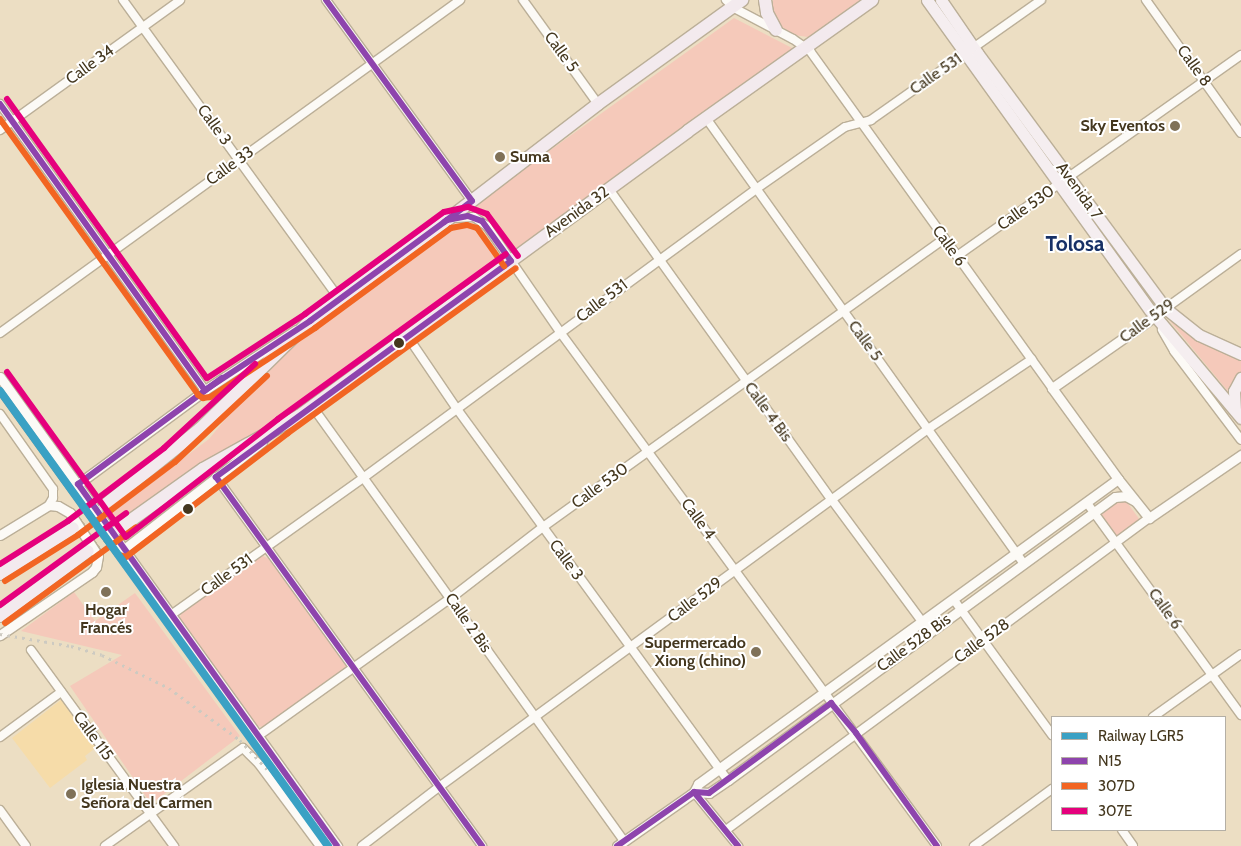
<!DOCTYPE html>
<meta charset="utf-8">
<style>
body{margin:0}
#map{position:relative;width:1241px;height:846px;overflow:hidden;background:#ecdec3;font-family:Cabin,sans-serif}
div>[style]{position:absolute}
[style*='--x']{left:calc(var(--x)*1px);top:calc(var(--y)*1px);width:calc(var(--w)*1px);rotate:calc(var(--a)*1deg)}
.built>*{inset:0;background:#f6dca9}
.green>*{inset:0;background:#f5c9ba}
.trunk-tunnel>*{height:12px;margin-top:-6px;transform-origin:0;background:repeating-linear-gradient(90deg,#cabda2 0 12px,transparent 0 18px)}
.roads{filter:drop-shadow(1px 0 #bbaf98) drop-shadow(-1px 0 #bbaf98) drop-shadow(0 1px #bbaf98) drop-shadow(0 -1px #bbaf98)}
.minor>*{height:8px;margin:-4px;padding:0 4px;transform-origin:4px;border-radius:4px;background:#fcfaf6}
.tertiary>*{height:9px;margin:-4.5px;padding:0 4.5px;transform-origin:4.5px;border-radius:4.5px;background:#fcfaf6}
.primary>*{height:11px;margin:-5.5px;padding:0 5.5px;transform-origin:5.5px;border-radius:5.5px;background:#f5eef0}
.trunk>*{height:12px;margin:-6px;padding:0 6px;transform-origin:6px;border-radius:6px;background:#f3eaee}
.rail>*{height:2.5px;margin-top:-1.25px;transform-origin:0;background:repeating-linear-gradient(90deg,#cdcac1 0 2.5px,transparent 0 7.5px)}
.bus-1>*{height:6px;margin:-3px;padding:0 3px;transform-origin:3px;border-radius:3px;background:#8e44ad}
.bus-2>*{height:6px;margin:-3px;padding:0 3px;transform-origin:3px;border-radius:3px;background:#f26522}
.bus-3>*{height:6px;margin:-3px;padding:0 3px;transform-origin:3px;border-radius:3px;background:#e5007d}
.rail-1>*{height:8px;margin:-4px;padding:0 4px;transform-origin:4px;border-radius:4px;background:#3aa1c4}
.dots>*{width:14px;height:14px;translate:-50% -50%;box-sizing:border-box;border:2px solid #fff;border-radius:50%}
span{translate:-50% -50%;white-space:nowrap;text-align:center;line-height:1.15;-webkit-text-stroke:4px #fff;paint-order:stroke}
.street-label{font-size:16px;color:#44371e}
.poi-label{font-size:16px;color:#44371e;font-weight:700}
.right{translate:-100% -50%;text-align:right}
.left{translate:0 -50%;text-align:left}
.district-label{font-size:21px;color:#173066;font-weight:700}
.legend{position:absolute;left:1051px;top:716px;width:175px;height:115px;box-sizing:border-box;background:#fff;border:1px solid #b4afa5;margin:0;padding:6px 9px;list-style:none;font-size:15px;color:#44371e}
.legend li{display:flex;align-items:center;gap:10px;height:25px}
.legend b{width:25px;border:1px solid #b4afa5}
</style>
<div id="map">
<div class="built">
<div style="clip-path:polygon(62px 699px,98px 746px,85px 756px,87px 760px,50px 788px,12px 738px)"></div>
</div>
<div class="green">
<div style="clip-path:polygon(773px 0,862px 0,817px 33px,808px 37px,794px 35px,778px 24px,773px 14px)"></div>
<div style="clip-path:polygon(734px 18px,792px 48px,793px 51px,513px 253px,485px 217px,467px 210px)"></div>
<div style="clip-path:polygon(455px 223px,471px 226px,498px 260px,292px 415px,117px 525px,109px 514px,209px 439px,279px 353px)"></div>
<div style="clip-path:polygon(1169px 320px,1194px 339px,1241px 360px,1241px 372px,1233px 383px,1231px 395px)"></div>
<div style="clip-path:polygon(1119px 500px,1126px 501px,1140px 520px,1117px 537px,1100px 516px)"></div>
<div style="clip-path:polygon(263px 556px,269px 559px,346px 666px,347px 670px,266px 726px,262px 727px,255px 725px,181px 622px,180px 617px,181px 614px,257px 557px)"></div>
<div style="clip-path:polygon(74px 592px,95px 621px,135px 593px,240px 736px,151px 804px,70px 686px,122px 655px,21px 631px)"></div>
</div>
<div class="trunk-tunnel">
<div style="--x:73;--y:528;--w:39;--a:-36"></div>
<div style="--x:88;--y:551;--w:39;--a:-36"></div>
</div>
<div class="roads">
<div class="minor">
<div style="--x:123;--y:0;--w:368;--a:54.1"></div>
<div style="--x:326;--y:0;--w:248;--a:54"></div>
<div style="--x:523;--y:0;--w:128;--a:54.2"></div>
<div style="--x:726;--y:0;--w:13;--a:42"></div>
<div style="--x:736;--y:9;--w:64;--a:27.8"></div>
<div style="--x:793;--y:39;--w:21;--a:35"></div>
<div style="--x:810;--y:51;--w:415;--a:54.3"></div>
<div style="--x:1146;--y:0;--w:163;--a:54.5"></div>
<div style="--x:0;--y:104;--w:352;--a:54.4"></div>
<div style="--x:706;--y:118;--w:548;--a:54.51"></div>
<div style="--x:0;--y:130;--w:222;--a:-35.8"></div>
<div style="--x:609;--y:189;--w:383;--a:54.4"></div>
<div style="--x:832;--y:500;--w:153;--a:53.5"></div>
<div style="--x:923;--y:623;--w:12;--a:31"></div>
<div style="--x:454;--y:218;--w:20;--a:-3"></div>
<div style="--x:474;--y:217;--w:16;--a:35"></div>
<div style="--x:487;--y:226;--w:129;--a:55.4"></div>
<div style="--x:560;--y:332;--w:637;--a:53.74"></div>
<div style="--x:957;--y:256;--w:348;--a:-35.3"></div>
<div style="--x:1157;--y:320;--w:4;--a:-117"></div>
<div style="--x:1155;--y:316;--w:106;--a:-35.8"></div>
<div style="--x:1162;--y:330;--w:24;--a:60"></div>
<div style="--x:1174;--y:351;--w:111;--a:53"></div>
<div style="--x:0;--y:333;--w:568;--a:-35.9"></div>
<div style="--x:408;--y:337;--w:87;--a:55.8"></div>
<div style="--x:457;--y:409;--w:459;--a:53.9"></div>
<div style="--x:312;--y:406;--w:535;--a:54.35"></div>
<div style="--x:0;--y:414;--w:92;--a:54.8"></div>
<div style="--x:53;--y:489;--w:9;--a:90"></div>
<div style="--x:53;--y:498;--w:8;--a:120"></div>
<div style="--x:216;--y:477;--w:455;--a:54.2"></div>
<div style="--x:1087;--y:503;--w:262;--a:54"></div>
<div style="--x:954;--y:600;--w:167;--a:54"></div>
<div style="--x:171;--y:615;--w:236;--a:-35.5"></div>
<div style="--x:363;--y:478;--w:488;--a:-36.3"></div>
<div style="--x:756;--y:189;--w:108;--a:-34.9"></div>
<div style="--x:845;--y:127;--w:27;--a:-15"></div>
<div style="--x:871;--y:120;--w:208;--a:-35.2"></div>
<div style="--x:31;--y:650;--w:243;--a:53.9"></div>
<div style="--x:1153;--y:717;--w:108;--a:-35.6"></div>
<div style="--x:258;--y:736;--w:237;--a:-35.6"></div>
<div style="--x:451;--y:598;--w:116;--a:-37.7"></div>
<div style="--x:543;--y:527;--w:494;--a:-35.7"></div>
<div style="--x:0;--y:737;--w:76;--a:-36.4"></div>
<div style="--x:694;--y:792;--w:70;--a:50.8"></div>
<div style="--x:0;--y:810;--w:44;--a:54.2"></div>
<div style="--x:726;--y:830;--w:526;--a:-36.41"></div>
<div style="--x:1122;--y:830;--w:19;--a:55"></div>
<div style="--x:105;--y:846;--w:169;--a:-35.4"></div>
<div style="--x:243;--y:748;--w:23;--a:45"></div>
<div style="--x:259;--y:764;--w:102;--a:53.4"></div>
<div style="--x:362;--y:846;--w:97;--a:-37.5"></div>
<div style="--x:439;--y:787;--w:606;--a:-36.21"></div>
<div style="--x:928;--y:429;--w:125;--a:-33.9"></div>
<div style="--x:974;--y:846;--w:97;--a:-36.2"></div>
</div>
<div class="tertiary">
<div style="--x:1155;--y:316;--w:126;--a:145"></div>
<div style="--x:1052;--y:388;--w:112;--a:54"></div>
<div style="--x:1118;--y:479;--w:50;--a:51.5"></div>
<div style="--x:1149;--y:518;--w:112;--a:-34.4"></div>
<div style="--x:0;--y:377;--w:578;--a:54.3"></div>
<div style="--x:78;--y:484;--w:158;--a:-36.5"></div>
<div style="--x:205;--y:390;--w:109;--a:-33.4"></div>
<div style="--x:0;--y:535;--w:57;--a:-31.5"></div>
<div style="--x:49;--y:505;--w:9;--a:6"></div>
<div style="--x:58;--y:506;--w:14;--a:30"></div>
<div style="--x:70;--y:513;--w:51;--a:56.9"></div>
<div style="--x:98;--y:556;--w:11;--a:100"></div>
<div style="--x:96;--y:567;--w:6;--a:129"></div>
<div style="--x:92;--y:572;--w:112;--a:145.6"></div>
<div style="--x:124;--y:549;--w:175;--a:-37.8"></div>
<div style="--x:694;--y:792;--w:15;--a:4"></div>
<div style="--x:709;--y:793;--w:23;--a:-34"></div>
<div style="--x:728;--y:780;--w:479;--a:-36.2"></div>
<div style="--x:1115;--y:497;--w:11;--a:-5"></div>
<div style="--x:1126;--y:496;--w:10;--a:29"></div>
<div style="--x:617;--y:846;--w:94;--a:-35"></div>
<div style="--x:694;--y:792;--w:9;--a:-63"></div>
<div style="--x:698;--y:784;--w:519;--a:-35.99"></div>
</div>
<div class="primary">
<div style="--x:927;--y:0;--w:382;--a:54.3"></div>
<div style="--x:1150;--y:310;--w:141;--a:49.9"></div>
<div style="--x:941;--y:0;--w:65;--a:55.6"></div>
<div style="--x:978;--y:54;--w:315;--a:53.6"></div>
<div style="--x:1165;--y:308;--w:43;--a:38.5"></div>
<div style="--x:1199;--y:335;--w:46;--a:24.3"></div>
<div style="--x:1235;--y:410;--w:19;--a:-93"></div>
<div style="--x:1234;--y:391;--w:15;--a:-62"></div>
</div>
<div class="trunk">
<div style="--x:765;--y:0;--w:13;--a:81"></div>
<div style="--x:767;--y:13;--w:19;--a:62"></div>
<div style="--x:105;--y:505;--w:122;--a:-38.7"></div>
<div style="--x:200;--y:429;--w:154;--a:-44.5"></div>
<div style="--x:310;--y:321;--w:170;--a:-36.4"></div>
<div style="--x:447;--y:220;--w:190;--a:-37.5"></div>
<div style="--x:598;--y:104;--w:178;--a:-35.8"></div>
<div style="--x:120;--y:528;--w:102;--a:-35.4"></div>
<div style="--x:203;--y:469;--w:110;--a:-28.9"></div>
<div style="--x:299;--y:416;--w:482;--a:-36.2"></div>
<div style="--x:688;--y:131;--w:226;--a:-35.4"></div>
<div style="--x:0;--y:574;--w:86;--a:-32.2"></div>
<div style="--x:0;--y:616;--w:109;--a:-36.5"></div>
</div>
</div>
<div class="rail">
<div style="--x:0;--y:634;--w:72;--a:9.6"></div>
<div style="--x:71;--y:646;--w:32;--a:16"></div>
<div style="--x:102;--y:655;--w:75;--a:26.2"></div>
<div style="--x:169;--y:688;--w:88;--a:36.2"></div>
<div style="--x:240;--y:740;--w:40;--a:47"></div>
</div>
<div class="bus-1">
<div style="--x:326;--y:0;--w:248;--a:54"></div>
<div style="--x:472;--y:201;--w:35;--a:143"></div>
<div style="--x:0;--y:104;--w:352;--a:54.4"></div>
<div style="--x:222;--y:378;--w:179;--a:143.6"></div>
<div style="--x:78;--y:484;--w:445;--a:54.4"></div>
<div style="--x:205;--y:390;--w:126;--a:-33.3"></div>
<div style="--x:310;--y:321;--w:170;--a:-36.4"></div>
<div style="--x:447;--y:220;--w:21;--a:-11"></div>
<div style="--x:468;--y:216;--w:15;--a:20"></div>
<div style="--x:482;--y:221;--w:49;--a:54.1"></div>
<div style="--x:511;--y:261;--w:366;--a:143.8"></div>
<div style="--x:216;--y:477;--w:455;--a:54.2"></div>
<div style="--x:694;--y:792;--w:70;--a:50.8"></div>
<div style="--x:617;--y:846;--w:94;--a:-35"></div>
<div style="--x:694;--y:792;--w:15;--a:4"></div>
<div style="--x:709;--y:793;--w:152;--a:-36.4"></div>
<div style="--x:831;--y:703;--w:39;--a:50"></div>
<div style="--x:856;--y:733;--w:139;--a:54.4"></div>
</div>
<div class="bus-2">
<div style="--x:0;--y:119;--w:340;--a:54.3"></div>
<div style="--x:198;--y:395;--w:6;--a:31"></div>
<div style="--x:203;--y:398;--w:7;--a:-8"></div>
<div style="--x:210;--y:397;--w:126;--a:-33.3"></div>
<div style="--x:315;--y:328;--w:169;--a:-36.3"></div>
<div style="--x:451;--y:228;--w:16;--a:-11"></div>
<div style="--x:467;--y:225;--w:10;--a:17"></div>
<div style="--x:477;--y:228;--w:47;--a:54.6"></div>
<div style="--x:0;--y:392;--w:200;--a:54.2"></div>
<div style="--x:117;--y:554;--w:9;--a:18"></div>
<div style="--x:126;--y:557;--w:204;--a:-37.4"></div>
<div style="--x:288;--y:433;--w:281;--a:-35.9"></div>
<div style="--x:5;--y:581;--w:86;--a:-32.2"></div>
<div style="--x:78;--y:535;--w:121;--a:-37"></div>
<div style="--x:175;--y:462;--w:126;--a:-43.1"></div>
<div style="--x:5;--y:623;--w:162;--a:-36.2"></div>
</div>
<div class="bus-3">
<div style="--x:7;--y:99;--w:343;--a:54.4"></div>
<div style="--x:207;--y:378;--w:117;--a:-33.1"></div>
<div style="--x:305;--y:314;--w:172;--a:-36.3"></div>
<div style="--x:444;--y:212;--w:25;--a:-12"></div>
<div style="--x:468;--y:207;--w:20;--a:20"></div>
<div style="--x:487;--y:214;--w:52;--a:53.6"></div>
<div style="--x:7;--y:372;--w:203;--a:54.2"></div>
<div style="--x:126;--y:537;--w:192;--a:-37.8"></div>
<div style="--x:278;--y:419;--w:281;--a:-35.9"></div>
<div style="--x:0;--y:564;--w:80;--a:-32.3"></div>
<div style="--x:68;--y:521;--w:121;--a:-37.2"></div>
<div style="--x:164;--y:448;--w:124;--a:-42.7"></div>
<div style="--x:0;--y:605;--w:156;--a:-36.1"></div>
</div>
<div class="rail-1">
<div style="--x:0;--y:391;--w:561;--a:54.21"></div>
</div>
<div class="dots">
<div style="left:1175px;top:126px;background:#7f7158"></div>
<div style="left:500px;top:157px;background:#7f7158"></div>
<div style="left:399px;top:343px;background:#44371e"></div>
<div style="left:188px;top:509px;background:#44371e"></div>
<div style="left:106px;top:592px;background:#7f7158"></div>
<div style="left:756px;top:652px;background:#7f7158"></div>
<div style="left:71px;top:794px;background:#7f7158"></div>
</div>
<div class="street-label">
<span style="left:561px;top:52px;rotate:54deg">Calle 5</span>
<span style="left:90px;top:65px;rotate:-36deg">Calle 34</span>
<span style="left:1194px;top:66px;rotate:54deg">Calle 8</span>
<span style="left:936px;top:74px;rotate:-35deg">Calle 531</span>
<span style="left:214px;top:125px;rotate:54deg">Calle 3</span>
<span style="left:230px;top:166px;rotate:-36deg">Calle 33</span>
<span style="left:1079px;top:191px;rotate:54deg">Avenida 7</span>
<span style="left:1026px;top:208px;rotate:-35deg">Calle 530</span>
<span style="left:577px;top:212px;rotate:-36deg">Avenida 32</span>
<span style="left:949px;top:246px;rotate:54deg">Calle 6</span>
<span style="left:602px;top:301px;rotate:-37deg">Calle 531</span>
<span style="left:1147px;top:321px;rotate:-36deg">Calle 529</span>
<span style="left:865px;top:341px;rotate:54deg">Calle 5</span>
<span style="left:768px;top:412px;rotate:54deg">Calle 4 Bis</span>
<span style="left:600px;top:486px;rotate:-36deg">Calle 530</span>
<span style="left:698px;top:519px;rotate:54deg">Calle 4</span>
<span style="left:566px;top:560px;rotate:54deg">Calle 3</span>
<span style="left:227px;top:575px;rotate:-36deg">Calle 531</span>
<span style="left:695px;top:600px;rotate:-37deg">Calle 529</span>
<span style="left:1165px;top:609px;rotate:55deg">Calle 6</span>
<span style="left:468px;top:623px;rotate:55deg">Calle 2 Bis</span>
<span style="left:982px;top:641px;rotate:-36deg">Calle 528</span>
<span style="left:914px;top:643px;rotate:-36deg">Calle 528 Bis</span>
<span style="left:93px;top:736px;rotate:54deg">Calle 115</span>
</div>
<div class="poi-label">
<span class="right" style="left:1165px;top:126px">Sky Eventos</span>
<span class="left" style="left:510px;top:157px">Suma</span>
<span style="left:106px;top:619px">Hogar<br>Francés</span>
<span class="right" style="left:746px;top:652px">Supermercado<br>Xiong (chino)</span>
<span class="left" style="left:81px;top:794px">Iglesia Nuestra<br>Señora del Carmen</span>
</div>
<div class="district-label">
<span style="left:1075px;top:244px">Tolosa</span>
</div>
<ul class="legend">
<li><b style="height:6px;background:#3aa1c4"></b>Railway LGR5</li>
<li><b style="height:6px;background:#8e44ad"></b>N15</li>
<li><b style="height:6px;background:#f26522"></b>307D</li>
<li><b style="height:6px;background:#e5007d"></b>307E</li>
</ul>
</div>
